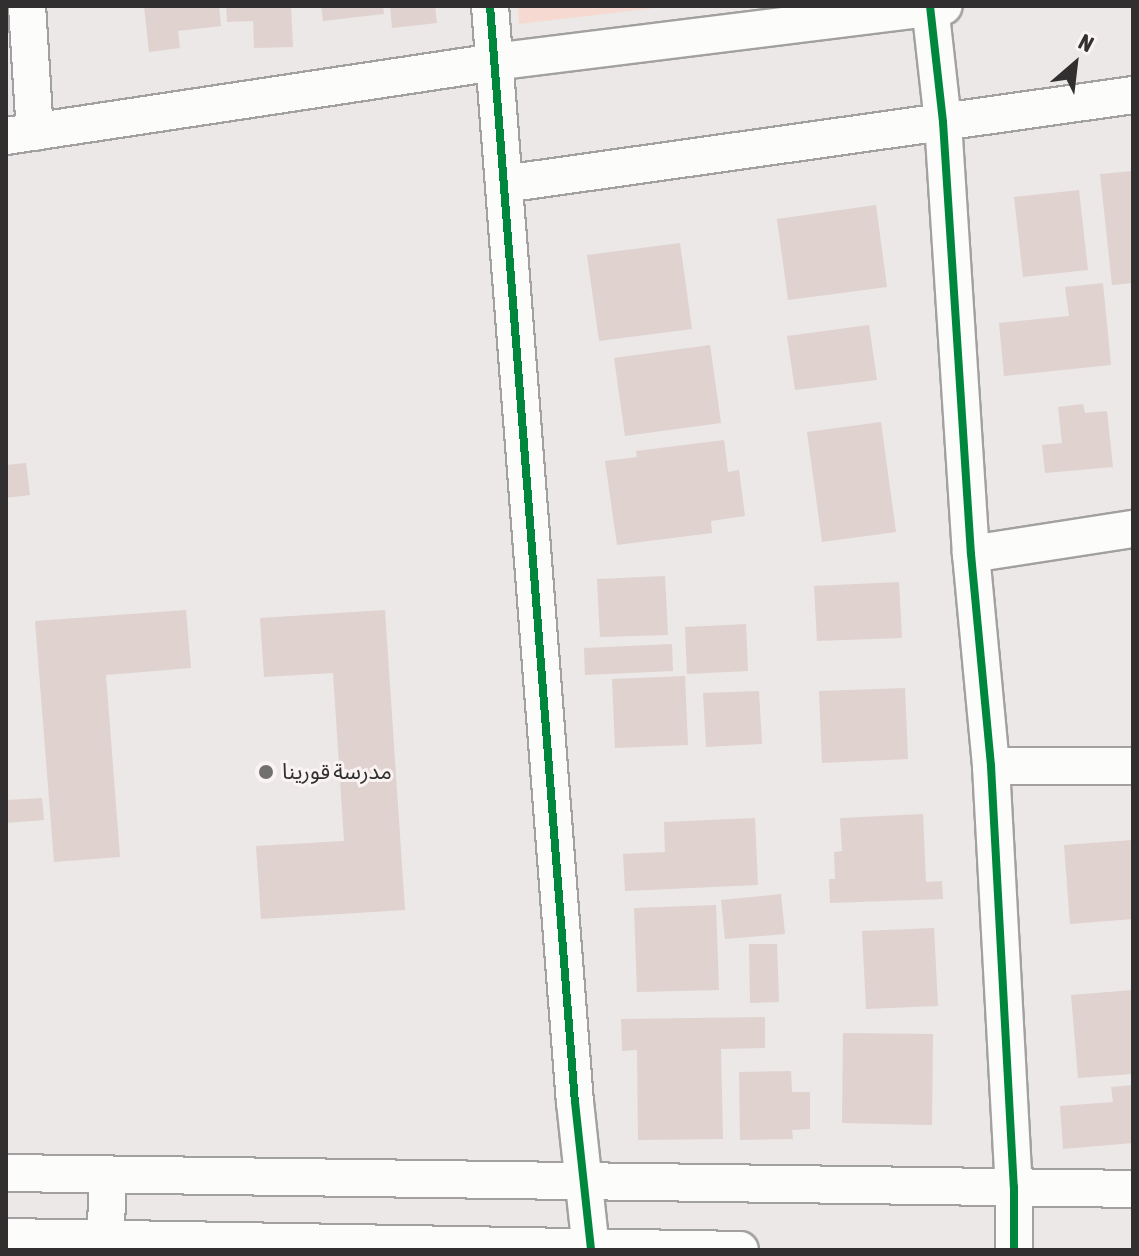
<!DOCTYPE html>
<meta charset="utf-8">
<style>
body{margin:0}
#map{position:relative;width:1139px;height:1256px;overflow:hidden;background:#ebe8e7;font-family:"Asap Condensed","Noto Sans Arabic",sans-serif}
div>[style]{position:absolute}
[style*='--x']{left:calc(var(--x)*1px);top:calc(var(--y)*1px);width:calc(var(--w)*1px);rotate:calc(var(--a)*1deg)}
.green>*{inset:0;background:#f6d9d1}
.building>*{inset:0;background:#e0d2ce}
.roads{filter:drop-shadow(2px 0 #a2a0a0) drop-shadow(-2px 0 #a2a0a0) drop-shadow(0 2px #a2a0a0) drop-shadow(0 -2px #a2a0a0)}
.minor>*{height:36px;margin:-18px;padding:0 18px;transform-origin:18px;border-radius:18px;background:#fcfcfb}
.cycleway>*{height:8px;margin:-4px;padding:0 4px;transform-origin:4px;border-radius:4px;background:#00873e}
.dots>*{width:22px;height:22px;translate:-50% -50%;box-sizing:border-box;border:4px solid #f9f4f3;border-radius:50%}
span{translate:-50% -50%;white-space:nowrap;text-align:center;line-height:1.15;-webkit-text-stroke:6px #f9f4f3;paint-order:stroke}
.poi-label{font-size:22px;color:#312f2f}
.left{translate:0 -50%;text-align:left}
.frame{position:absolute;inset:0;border:8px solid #312f2f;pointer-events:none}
.north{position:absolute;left:1035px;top:24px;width:80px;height:80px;-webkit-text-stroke:6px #f9f4f3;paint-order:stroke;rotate:28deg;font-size:22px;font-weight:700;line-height:32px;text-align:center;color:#312f2f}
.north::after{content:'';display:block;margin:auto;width:28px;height:36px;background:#312f2f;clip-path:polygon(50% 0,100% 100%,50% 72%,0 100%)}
</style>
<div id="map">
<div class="green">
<div style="clip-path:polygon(518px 6px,672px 6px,519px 24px)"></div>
</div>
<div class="building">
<div style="clip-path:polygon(144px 6px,219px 6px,221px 26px,178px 31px,180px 48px,149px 52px)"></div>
<div style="clip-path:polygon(226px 6px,291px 6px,293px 47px,254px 48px,253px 21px,227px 22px)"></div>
<div style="clip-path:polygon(321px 6px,383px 6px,384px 14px,323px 21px)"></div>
<div style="clip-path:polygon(390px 6px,435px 6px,437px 23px,392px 28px)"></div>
<div style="clip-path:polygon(1133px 171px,1133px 283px,1112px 285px,1100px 174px)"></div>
<div style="clip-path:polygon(1079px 190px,1088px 270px,1023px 277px,1014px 197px)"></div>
<div style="clip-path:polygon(876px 205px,887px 287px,788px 300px,777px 219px)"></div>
<div style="clip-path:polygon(680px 243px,692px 329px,599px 341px,587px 255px)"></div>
<div style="clip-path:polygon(1103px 283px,1111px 365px,1004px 376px,999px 323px,1069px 316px,1065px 287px)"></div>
<div style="clip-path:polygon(869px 325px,877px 380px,795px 390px,787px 336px)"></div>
<div style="clip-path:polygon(710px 345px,721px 423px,625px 436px,614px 358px)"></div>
<div style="clip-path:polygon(1083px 404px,1085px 413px,1107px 411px,1113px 467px,1045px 473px,1042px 445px,1062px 443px,1058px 407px)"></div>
<div style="clip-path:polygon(881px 422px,896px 532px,822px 542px,807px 432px)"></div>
<div style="clip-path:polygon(724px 440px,728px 472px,739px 470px,745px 516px,711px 521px,712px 533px,617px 545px,605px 461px,637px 457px,636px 451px)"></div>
<div style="clip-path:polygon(26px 463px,30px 495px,6px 498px,6px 465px)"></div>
<div style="clip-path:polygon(665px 576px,668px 635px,600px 637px,597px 579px)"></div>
<div style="clip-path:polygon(899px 582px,902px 638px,817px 641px,814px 586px)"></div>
<div style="clip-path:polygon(186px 610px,191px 668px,106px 675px,120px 857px,54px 862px,35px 621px)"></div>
<div style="clip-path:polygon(385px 610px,405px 910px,261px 919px,256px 846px,344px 841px,333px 673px,264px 677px,260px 618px)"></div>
<div style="clip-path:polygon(746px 624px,748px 671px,687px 674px,685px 627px)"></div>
<div style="clip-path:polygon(672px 644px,673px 671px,585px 675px,584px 648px)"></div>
<div style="clip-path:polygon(685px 676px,688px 745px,615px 748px,612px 679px)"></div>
<div style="clip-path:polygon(905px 688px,908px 759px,822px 763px,819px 691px)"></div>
<div style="clip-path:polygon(759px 691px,762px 744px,706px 747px,703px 693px)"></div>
<div style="clip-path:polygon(42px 798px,44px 820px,6px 823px,6px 800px)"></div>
<div style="clip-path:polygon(923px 814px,926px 882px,942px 881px,943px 899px,830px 903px,829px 879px,835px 879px,834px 852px,842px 851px,840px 818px)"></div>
<div style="clip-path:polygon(755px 818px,758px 885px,625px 891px,623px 854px,665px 852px,664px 822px)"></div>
<div style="clip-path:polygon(1133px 840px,1133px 919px,1070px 924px,1064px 845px)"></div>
<div style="clip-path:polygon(781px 894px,785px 934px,725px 939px,721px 900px)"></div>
<div style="clip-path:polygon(716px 905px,719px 990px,637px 992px,634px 908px)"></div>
<div style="clip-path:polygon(934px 928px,938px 1006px,866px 1009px,862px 931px)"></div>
<div style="clip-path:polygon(749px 944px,777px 944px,779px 1002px,750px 1003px)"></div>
<div style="clip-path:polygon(1133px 990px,1133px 1074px,1078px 1078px,1071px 995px)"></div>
<div style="clip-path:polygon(765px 1017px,765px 1048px,721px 1049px,723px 1139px,638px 1140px,637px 1050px,622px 1051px,621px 1019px)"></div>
<div style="clip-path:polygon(843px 1033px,933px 1034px,932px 1125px,842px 1123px)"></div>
<div style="clip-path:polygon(791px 1071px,792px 1092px,810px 1092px,810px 1129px,792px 1130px,793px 1139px,740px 1140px,739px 1072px)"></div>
<div style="clip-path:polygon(1133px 1085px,1133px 1143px,1063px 1149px,1060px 1106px,1113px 1102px,1111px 1087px)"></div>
</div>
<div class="roads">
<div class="minor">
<div style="--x:27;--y:6;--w:126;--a:86.4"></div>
<div style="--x:490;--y:6;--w:1099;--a:85.57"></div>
<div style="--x:575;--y:1102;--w:149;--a:83.8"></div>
<div style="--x:930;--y:6;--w:117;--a:83.6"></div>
<div style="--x:943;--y:122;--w:433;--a:86.3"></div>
<div style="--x:971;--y:554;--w:213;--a:84.6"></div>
<div style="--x:991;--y:766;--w:422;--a:86.9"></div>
<div style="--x:1014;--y:1187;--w:63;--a:90"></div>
<div style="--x:6;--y:136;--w:494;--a:-8.6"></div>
<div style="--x:494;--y:62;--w:453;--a:-7.1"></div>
<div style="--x:504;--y:184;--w:635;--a:-8.05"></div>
<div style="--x:971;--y:554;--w:164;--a:-8.8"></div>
<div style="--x:991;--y:766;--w:142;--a:0"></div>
<div style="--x:6;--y:1173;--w:1127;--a:0.81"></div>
<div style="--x:6;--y:1237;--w:734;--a:1.01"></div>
<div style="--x:105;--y:1250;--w:75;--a:-87.7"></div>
</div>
</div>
<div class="cycleway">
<div style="--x:490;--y:6;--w:1099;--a:85.57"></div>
<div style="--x:575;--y:1102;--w:149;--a:83.8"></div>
<div style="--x:930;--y:6;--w:117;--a:83.6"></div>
<div style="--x:943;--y:122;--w:433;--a:86.3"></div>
<div style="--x:971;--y:554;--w:213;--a:84.6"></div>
<div style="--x:991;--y:766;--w:422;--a:86.9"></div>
<div style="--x:1014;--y:1187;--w:63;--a:90"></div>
</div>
<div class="dots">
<div style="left:266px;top:772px;background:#72706f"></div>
</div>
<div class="poi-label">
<span class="left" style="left:282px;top:772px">مدرسة قورينا</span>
</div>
<div class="frame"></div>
<div class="north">N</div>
</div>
